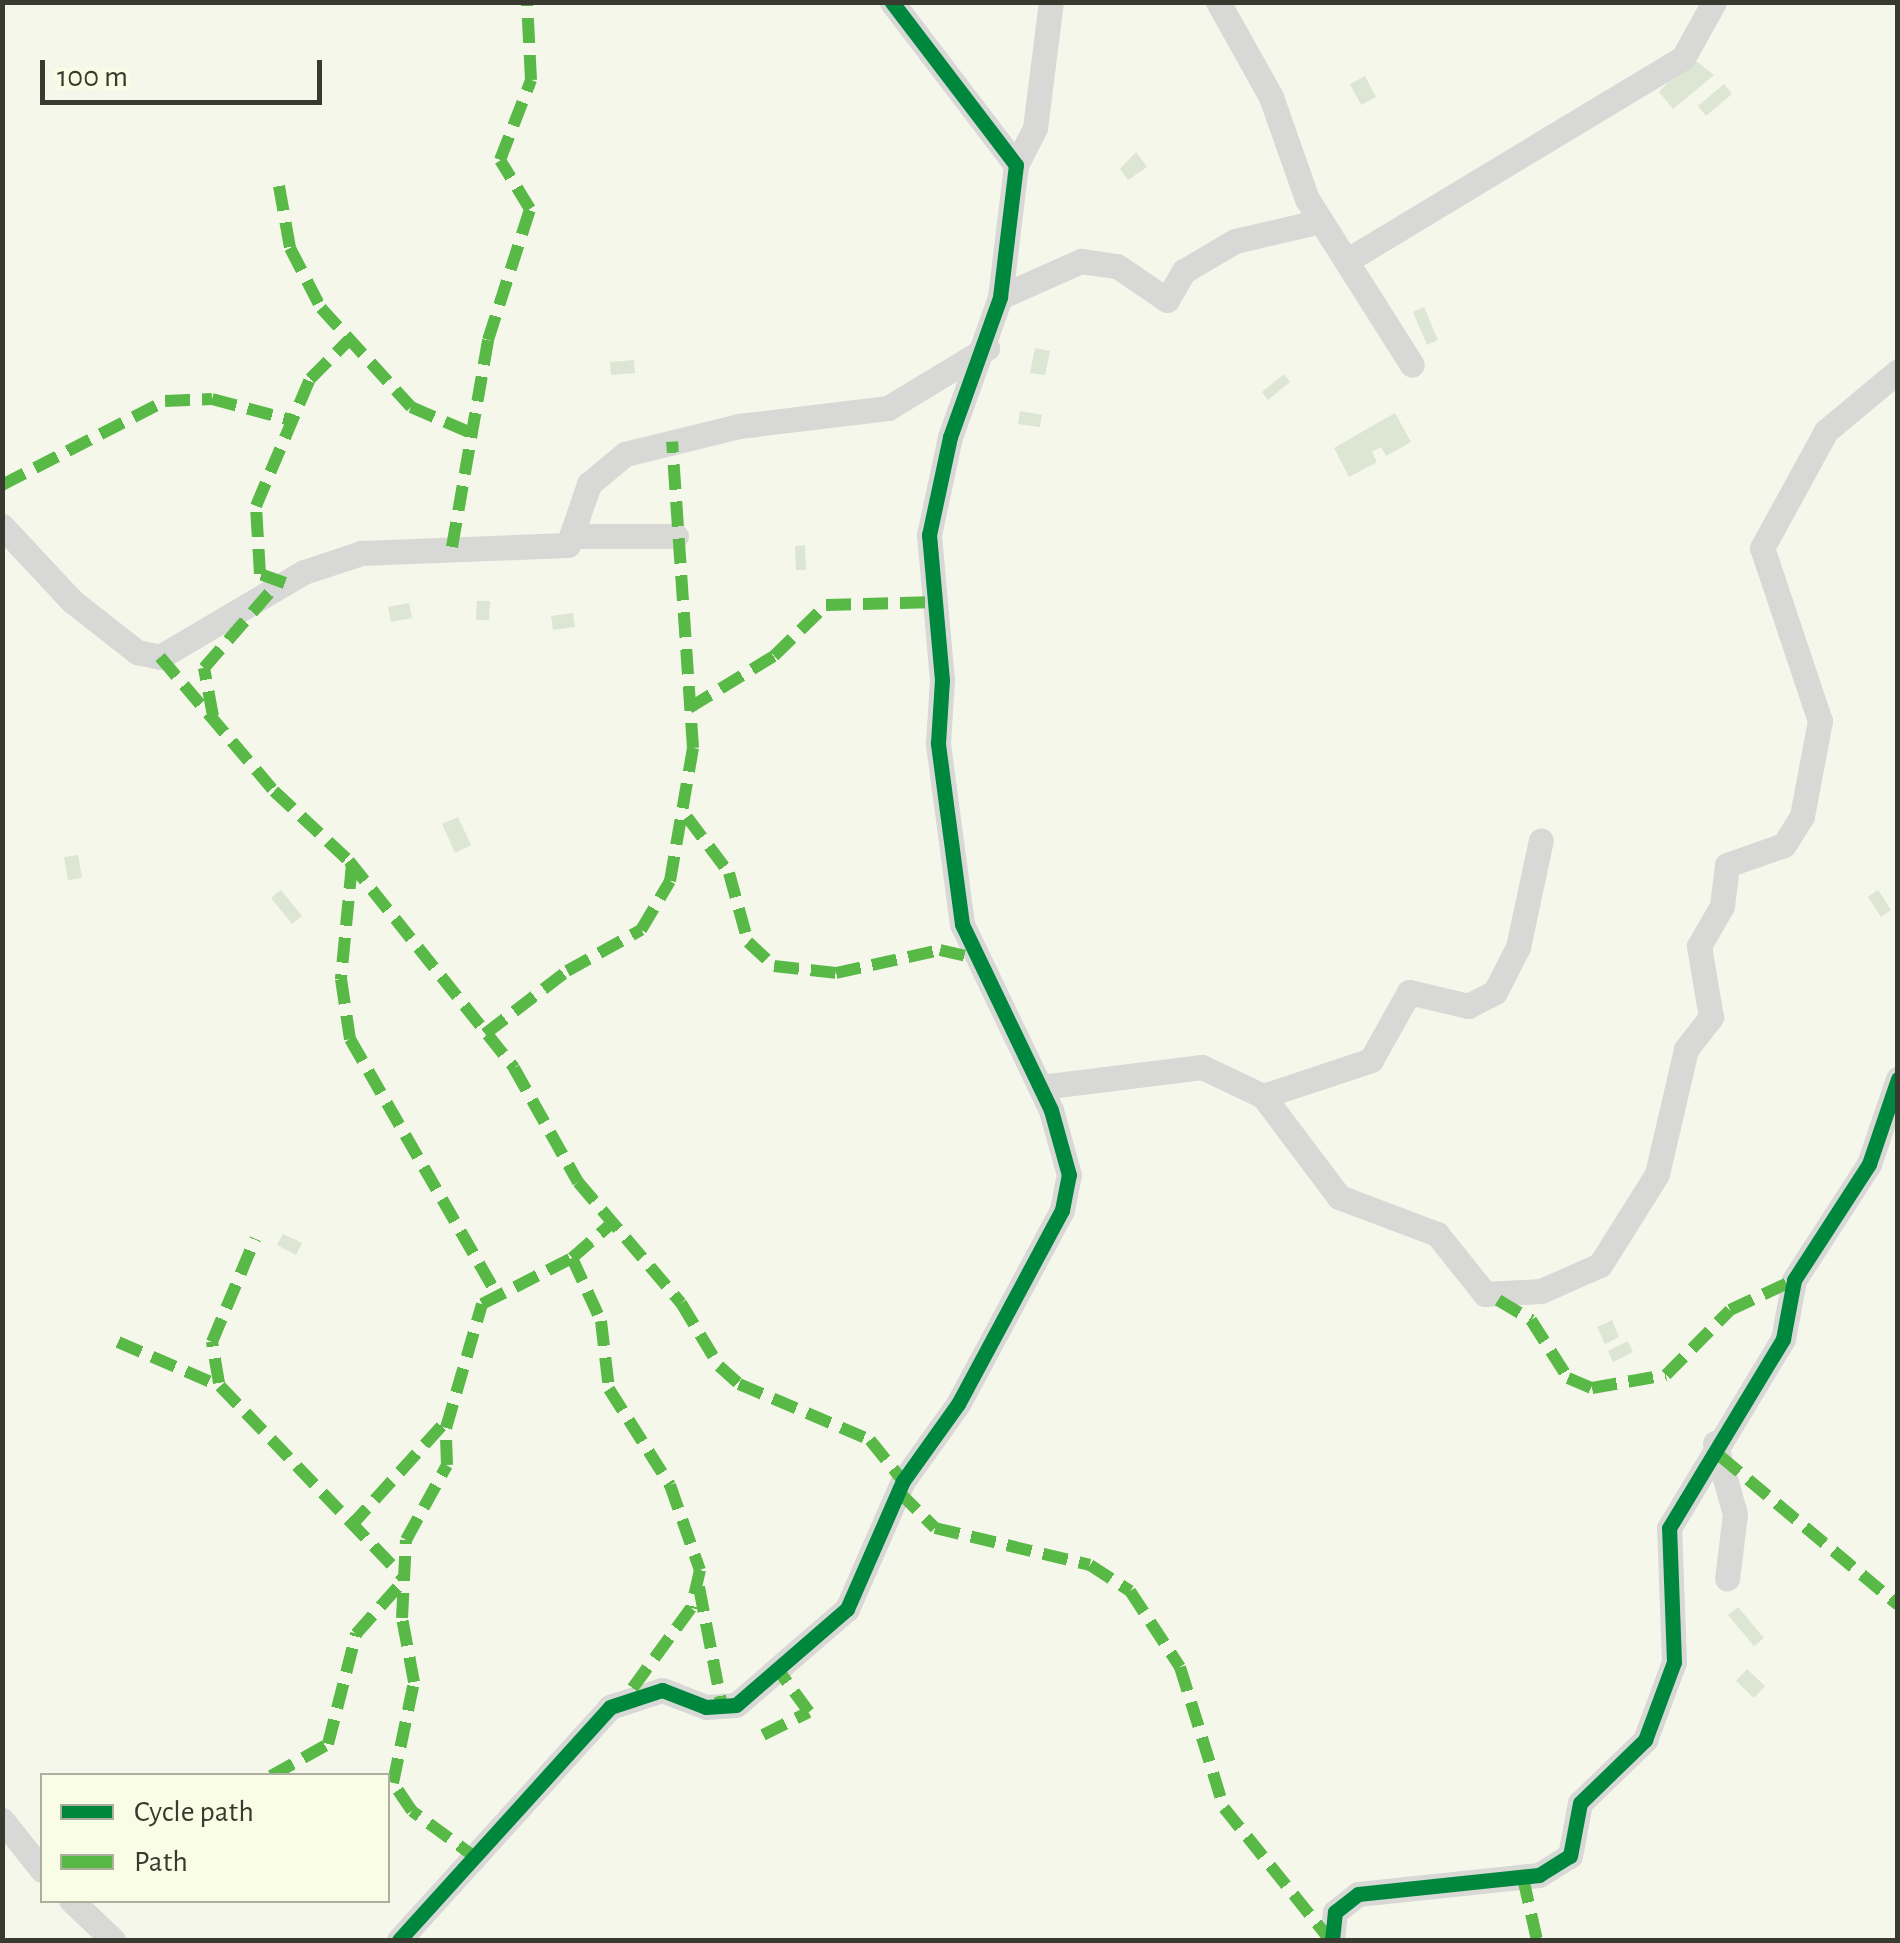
<!DOCTYPE html>
<style>
body{margin:0}
#map{position:relative;width:1900px;height:1943px;overflow:hidden;background:#f6f7eb;font-family:"Alegreya Sans",sans-serif}
div>[style]{position:absolute}
[style*='--x']{left:calc(var(--x)*1px);top:calc(var(--y)*1px);width:calc(var(--w)*1px);rotate:calc(var(--a)*1deg)}
.building>*{inset:0;background:#dce6d3}
.minor>*{height:25px;margin:-12.5px;padding:0 12.5px;transform-origin:12.5px;border-radius:12.5px;background:#d8d8d6}
.quiet>*{height:12px;margin-top:-6px;transform-origin:0;background:repeating-linear-gradient(90deg,#58b947 0 25px,transparent 0 37px)}
.cycleway>*{height:15px;margin:-7.5px;padding:0 7.5px;transform-origin:7.5px;border-radius:7.5px;background:#00873e}
span{translate:-50% -50%;white-space:nowrap;text-align:center;line-height:1.15;-webkit-text-stroke:8px #f9fde5;paint-order:stroke}
.frame{position:absolute;inset:0;border:5px solid #383a30;pointer-events:none}
.legend{position:absolute;left:40px;top:1773px;width:350px;height:130px;box-sizing:border-box;background:#f9fde5;border:2px solid #acaf9d;margin:0;padding:12px 18px;list-style:none;font-size:30px;color:#383a30}
.legend li{display:flex;align-items:center;gap:20px;height:50px}
.legend b{width:50px;border:2px solid #acaf9d}
.scale{position:absolute;left:40px;top:60px;width:282px;height:45px;box-sizing:border-box;border:5px solid #383a30;border-top:0;padding-left:12px;font-size:30px;line-height:35px;white-space:nowrap;color:#383a30;-webkit-text-stroke:8px #f9fde5;paint-order:stroke}
</style>
<div id="map">
<div class="building">
<div style="clip-path:polygon(1691px 57px,1714px 75px,1673px 109px,1659px 92px)"></div>
<div style="clip-path:polygon(1365px 76px,1376px 97px,1361px 105px,1350px 84px)"></div>
<div style="clip-path:polygon(1724px 84px,1732px 94px,1706px 116px,1698px 106px)"></div>
<div style="clip-path:polygon(1136px 152px,1147px 167px,1128px 180px,1120px 169px)"></div>
<div style="clip-path:polygon(1424px 307px,1438px 340px,1427px 345px,1413px 312px)"></div>
<div style="clip-path:polygon(1035px 348px,1050px 351px,1045px 375px,1030px 373px)"></div>
<div style="clip-path:polygon(634px 360px,635px 373px,611px 375px,610px 362px)"></div>
<div style="clip-path:polygon(1284px 374px,1290px 382px,1268px 400px,1262px 392px)"></div>
<div style="clip-path:polygon(1020px 411px,1042px 415px,1040px 427px,1018px 424px)"></div>
<div style="clip-path:polygon(1395px 413px,1411px 442px,1386px 456px,1381px 447px,1372px 452px,1377px 462px,1349px 477px,1334px 448px)"></div>
<div style="clip-path:polygon(805px 545px,806px 570px,796px 570px,795px 546px)"></div>
<div style="clip-path:polygon(477px 601px,490px 601px,489px 620px,476px 620px)"></div>
<div style="clip-path:polygon(409px 603px,412px 618px,391px 622px,388px 607px)"></div>
<div style="clip-path:polygon(573px 613px,575px 627px,553px 630px,551px 616px)"></div>
<div style="clip-path:polygon(458px 817px,471px 845px,455px 853px,442px 824px)"></div>
<div style="clip-path:polygon(78px 855px,82px 878px,68px 880px,64px 857px)"></div>
<div style="clip-path:polygon(281px 890px,302px 916px,292px 924px,271px 898px)"></div>
<div style="clip-path:polygon(1878px 890px,1891px 910px,1881px 917px,1868px 897px)"></div>
<div style="clip-path:polygon(283px 1234px,302px 1243px,296px 1255px,277px 1245px)"></div>
<div style="clip-path:polygon(1612px 1320px,1619px 1337px,1605px 1344px,1597px 1327px)"></div>
<div style="clip-path:polygon(1628px 1341px,1633px 1352px,1613px 1362px,1608px 1351px)"></div>
<div style="clip-path:polygon(1738px 1607px,1764px 1638px,1754px 1646px,1728px 1615px)"></div>
<div style="clip-path:polygon(1747px 1669px,1765px 1686px,1754px 1698px,1736px 1681px)"></div>
</div>
<div class="minor">
<div style="--x:1218;--y:2;--w:109;--a:60.8"></div>
<div style="--x:1271;--y:97;--w:108;--a:70.6"></div>
<div style="--x:1307;--y:199;--w:196;--a:57.7"></div>
<div style="--x:1016;--y:165;--w:42;--a:-62.8"></div>
<div style="--x:1035;--y:128;--w:127;--a:-82.8"></div>
<div style="--x:1351;--y:258;--w:388;--a:-31.1"></div>
<div style="--x:1683;--y:58;--w:64;--a:-61"></div>
<div style="--x:1000;--y:297;--w:89;--a:-24"></div>
<div style="--x:1081;--y:261;--w:36;--a:8"></div>
<div style="--x:1117;--y:266;--w:60;--a:34.2"></div>
<div style="--x:1167;--y:300;--w:34;--a:-60"></div>
<div style="--x:1184;--y:271;--w:59;--a:-30.5"></div>
<div style="--x:1235;--y:241;--w:88;--a:-13.1"></div>
<div style="--x:2;--y:526;--w:103;--a:47"></div>
<div style="--x:72;--y:601;--w:83;--a:38.1"></div>
<div style="--x:137;--y:652;--w:24;--a:12"></div>
<div style="--x:160;--y:657;--w:167;--a:-30.6"></div>
<div style="--x:304;--y:572;--w:60;--a:-18.4"></div>
<div style="--x:361;--y:553;--w:207;--a:-2.2"></div>
<div style="--x:568;--y:545;--w:65;--a:-71"></div>
<div style="--x:589;--y:484;--w:47;--a:-39.8"></div>
<div style="--x:625;--y:454;--w:117;--a:-13.8"></div>
<div style="--x:739;--y:426;--w:150;--a:-6.9"></div>
<div style="--x:888;--y:408;--w:116;--a:-31.2"></div>
<div style="--x:578;--y:536;--w:98;--a:0"></div>
<div style="--x:1041;--y:1087;--w:162;--a:-7.1"></div>
<div style="--x:1202;--y:1067;--w:68;--a:25.4"></div>
<div style="--x:1263;--y:1096;--w:126;--a:53"></div>
<div style="--x:1339;--y:1197;--w:105;--a:20.7"></div>
<div style="--x:1437;--y:1234;--w:77;--a:51.3"></div>
<div style="--x:1485;--y:1294;--w:56;--a:-3.1"></div>
<div style="--x:1541;--y:1291;--w:64;--a:-23.8"></div>
<div style="--x:1600;--y:1265;--w:107;--a:-57.9"></div>
<div style="--x:1657;--y:1174;--w:128;--a:-76.9"></div>
<div style="--x:1686;--y:1049;--w:41;--a:-52"></div>
<div style="--x:1711;--y:1017;--w:72;--a:-99.6"></div>
<div style="--x:1699;--y:946;--w:46;--a:-60.1"></div>
<div style="--x:1722;--y:906;--w:41;--a:-83"></div>
<div style="--x:1727;--y:865;--w:60;--a:-19.3"></div>
<div style="--x:1784;--y:845;--w:34;--a:-58"></div>
<div style="--x:1802;--y:816;--w:97;--a:-79.3"></div>
<div style="--x:1820;--y:721;--w:182;--a:-108.5"></div>
<div style="--x:1762;--y:548;--w:133;--a:-61.3"></div>
<div style="--x:1826;--y:431;--w:94;--a:-39.8"></div>
<div style="--x:1263;--y:1096;--w:114;--a:-18.4"></div>
<div style="--x:1371;--y:1060;--w:78;--a:-60.8"></div>
<div style="--x:1409;--y:992;--w:61;--a:13.3"></div>
<div style="--x:1468;--y:1006;--w:30;--a:-27"></div>
<div style="--x:1495;--y:992;--w:51;--a:-62.9"></div>
<div style="--x:1518;--y:947;--w:109;--a:-77.9"></div>
<div style="--x:1715;--y:1443;--w:74;--a:74.3"></div>
<div style="--x:1735;--y:1514;--w:65;--a:97"></div>
<div style="--x:2;--y:1820;--w:64;--a:51.3"></div>
<div style="--x:71;--y:1900;--w:58;--a:43.6"></div>
<div style="--x:399;--y:1940;--w:314;--a:-47.8"></div>
<div style="--x:610;--y:1707;--w:55;--a:-18.1"></div>
<div style="--x:662;--y:1690;--w:47;--a:21.1"></div>
<div style="--x:706;--y:1707;--w:30;--a:-4"></div>
<div style="--x:736;--y:1705;--w:147;--a:-40.9"></div>
<div style="--x:847;--y:1609;--w:140;--a:-66.4"></div>
<div style="--x:903;--y:1481;--w:95;--a:-54.5"></div>
<div style="--x:958;--y:1404;--w:220;--a:-61.8"></div>
<div style="--x:1062;--y:1210;--w:36;--a:-79"></div>
<div style="--x:1069;--y:1175;--w:67;--a:-105.5"></div>
<div style="--x:1051;--y:1110;--w:206;--a:-115.6"></div>
<div style="--x:962;--y:924;--w:183;--a:-97.6"></div>
<div style="--x:938;--y:743;--w:63;--a:-86.4"></div>
<div style="--x:942;--y:680;--w:146;--a:-95.1"></div>
<div style="--x:929;--y:535;--w:100;--a:-77.9"></div>
<div style="--x:950;--y:437;--w:149;--a:-70.3"></div>
<div style="--x:1000;--y:297;--w:133;--a:-83.1"></div>
<div style="--x:1016;--y:165;--w:205;--a:-127.3"></div>
<div style="--x:1332;--y:1940;--w:28;--a:-84"></div>
<div style="--x:1335;--y:1912;--w:29;--a:-38"></div>
<div style="--x:1358;--y:1894;--w:182;--a:-6"></div>
<div style="--x:1539;--y:1875;--w:36;--a:-32"></div>
<div style="--x:1570;--y:1856;--w:54;--a:-79.3"></div>
<div style="--x:1580;--y:1803;--w:91;--a:-44.1"></div>
<div style="--x:1645;--y:1740;--w:83;--a:-69.6"></div>
<div style="--x:1674;--y:1662;--w:134;--a:-92.1"></div>
<div style="--x:1669;--y:1528;--w:221;--a:-58.9"></div>
<div style="--x:1783;--y:1339;--w:60;--a:-79.4"></div>
<div style="--x:1794;--y:1280;--w:138;--a:-57.1"></div>
<div style="--x:1869;--y:1164;--w:90;--a:-71.2"></div>
</div>
<div class="quiet">
<div style="--x:279;--y:186;--w:63;--a:79.9"></div>
<div style="--x:290;--y:248;--w:68;--a:62.7"></div>
<div style="--x:321;--y:308;--w:134;--a:47.7"></div>
<div style="--x:411;--y:407;--w:73;--a:23.4"></div>
<div style="--x:2;--y:485;--w:183;--a:-27.3"></div>
<div style="--x:165;--y:401;--w:47;--a:-2.4"></div>
<div style="--x:212;--y:399;--w:82;--a:14.9"></div>
<div style="--x:452;--y:547;--w:210;--a:-80.1"></div>
<div style="--x:488;--y:340;--w:138;--a:-72.2"></div>
<div style="--x:530;--y:209;--w:57;--a:-121.5"></div>
<div style="--x:500;--y:160;--w:86;--a:-68.8"></div>
<div style="--x:531;--y:80;--w:78;--a:-92.9"></div>
<div style="--x:285;--y:583;--w:27;--a:-160"></div>
<div style="--x:260;--y:574;--w:68;--a:-93.4"></div>
<div style="--x:256;--y:506;--w:138;--a:-67"></div>
<div style="--x:310;--y:379;--w:55;--a:-45"></div>
<div style="--x:160;--y:657;--w:176;--a:49.6"></div>
<div style="--x:274;--y:791;--w:103;--a:43"></div>
<div style="--x:349;--y:861;--w:265;--a:51.4"></div>
<div style="--x:514;--y:1068;--w:131;--a:60.7"></div>
<div style="--x:578;--y:1182;--w:159;--a:49.6"></div>
<div style="--x:681;--y:1303;--w:74;--a:58.9"></div>
<div style="--x:719;--y:1366;--w:27;--a:42"></div>
<div style="--x:739;--y:1384;--w:142;--a:23.1"></div>
<div style="--x:870;--y:1440;--w:53;--a:51.2"></div>
<div style="--x:689;--y:708;--w:100;--a:-31.5"></div>
<div style="--x:774;--y:656;--w:73;--a:-44.4"></div>
<div style="--x:826;--y:605;--w:111;--a:-1.5"></div>
<div style="--x:213;--y:716;--w:49;--a:-100.6"></div>
<div style="--x:204;--y:668;--w:102;--a:-49"></div>
<div style="--x:687;--y:817;--w:70;--a:53.1"></div>
<div style="--x:729;--y:873;--w:72;--a:74.6"></div>
<div style="--x:748;--y:942;--w:35;--a:43"></div>
<div style="--x:774;--y:966;--w:62;--a:6.4"></div>
<div style="--x:836;--y:973;--w:107;--a:-12.5"></div>
<div style="--x:940;--y:950;--w:39;--a:13"></div>
<div style="--x:352;--y:864;--w:116;--a:95.5"></div>
<div style="--x:341;--y:979;--w:61;--a:81.5"></div>
<div style="--x:350;--y:1039;--w:291;--a:60.1"></div>
<div style="--x:485;--y:1034;--w:103;--a:-37.5"></div>
<div style="--x:567;--y:971;--w:85;--a:-29"></div>
<div style="--x:641;--y:930;--w:57;--a:-59.4"></div>
<div style="--x:670;--y:881;--w:135;--a:-80.2"></div>
<div style="--x:693;--y:748;--w:307;--a:-93.9"></div>
<div style="--x:572;--y:1258;--w:69;--a:65.3"></div>
<div style="--x:601;--y:1321;--w:68;--a:83.3"></div>
<div style="--x:609;--y:1389;--w:114;--a:57.6"></div>
<div style="--x:670;--y:1485;--w:90;--a:70.6"></div>
<div style="--x:700;--y:1570;--w:39;--a:103"></div>
<div style="--x:691;--y:1608;--w:110;--a:126.1"></div>
<div style="--x:1498;--y:1300;--w:39;--a:31"></div>
<div style="--x:1531;--y:1320;--w:69;--a:57.5"></div>
<div style="--x:1568;--y:1378;--w:26;--a:23"></div>
<div style="--x:1592;--y:1388;--w:75;--a:-10"></div>
<div style="--x:1666;--y:1375;--w:91;--a:-45.4"></div>
<div style="--x:1730;--y:1310;--w:71;--a:-25.1"></div>
<div style="--x:118;--y:1342;--w:111;--a:23.3"></div>
<div style="--x:220;--y:1386;--w:265;--a:46.2"></div>
<div style="--x:219;--y:1383;--w:42;--a:-99.7"></div>
<div style="--x:212;--y:1342;--w:112;--a:-67.3"></div>
<div style="--x:1720;--y:1456;--w:232;--a:39.9"></div>
<div style="--x:899;--y:1492;--w:51;--a:45"></div>
<div style="--x:935;--y:1528;--w:159;--a:13.4"></div>
<div style="--x:1090;--y:1565;--w:48;--a:33"></div>
<div style="--x:1130;--y:1591;--w:91;--a:56.7"></div>
<div style="--x:1180;--y:1667;--w:148;--a:72.7"></div>
<div style="--x:1224;--y:1808;--w:169;--a:51.2"></div>
<div style="--x:350;--y:1527;--w:144;--a:-47.8"></div>
<div style="--x:699;--y:1587;--w:122;--a:79.1"></div>
<div style="--x:763;--y:1735;--w:51;--a:-26.6"></div>
<div style="--x:809;--y:1712;--w:51;--a:-126.2"></div>
<div style="--x:271;--y:1776;--w:65;--a:-29.3"></div>
<div style="--x:328;--y:1744;--w:114;--a:-75.7"></div>
<div style="--x:356;--y:1634;--w:71;--a:-48.4"></div>
<div style="--x:479;--y:1860;--w:83;--a:-143.8"></div>
<div style="--x:412;--y:1811;--w:34;--a:-124"></div>
<div style="--x:393;--y:1783;--w:103;--a:-78.3"></div>
<div style="--x:414;--y:1682;--w:65;--a:-100.6"></div>
<div style="--x:402;--y:1618;--w:78;--a:-87.1"></div>
<div style="--x:406;--y:1540;--w:85;--a:-61.3"></div>
<div style="--x:447;--y:1465;--w:37;--a:-92"></div>
<div style="--x:446;--y:1428;--w:129;--a:-73.8"></div>
<div style="--x:482;--y:1304;--w:101;--a:-27.1"></div>
<div style="--x:572;--y:1258;--w:52;--a:-41.1"></div>
<div style="--x:1523;--y:1878;--w:64;--a:77.3"></div>
</div>
<div class="cycleway">
<div style="--x:399;--y:1940;--w:314;--a:-47.8"></div>
<div style="--x:610;--y:1707;--w:55;--a:-18.1"></div>
<div style="--x:662;--y:1690;--w:47;--a:21.1"></div>
<div style="--x:706;--y:1707;--w:30;--a:-4"></div>
<div style="--x:736;--y:1705;--w:147;--a:-40.9"></div>
<div style="--x:847;--y:1609;--w:140;--a:-66.4"></div>
<div style="--x:903;--y:1481;--w:95;--a:-54.5"></div>
<div style="--x:958;--y:1404;--w:220;--a:-61.8"></div>
<div style="--x:1062;--y:1210;--w:36;--a:-79"></div>
<div style="--x:1069;--y:1175;--w:67;--a:-105.5"></div>
<div style="--x:1051;--y:1110;--w:206;--a:-115.6"></div>
<div style="--x:962;--y:924;--w:183;--a:-97.6"></div>
<div style="--x:938;--y:743;--w:63;--a:-86.4"></div>
<div style="--x:942;--y:680;--w:146;--a:-95.1"></div>
<div style="--x:929;--y:535;--w:100;--a:-77.9"></div>
<div style="--x:950;--y:437;--w:149;--a:-70.3"></div>
<div style="--x:1000;--y:297;--w:133;--a:-83.1"></div>
<div style="--x:1016;--y:165;--w:205;--a:-127.3"></div>
<div style="--x:1332;--y:1940;--w:28;--a:-84"></div>
<div style="--x:1335;--y:1912;--w:29;--a:-38"></div>
<div style="--x:1358;--y:1894;--w:182;--a:-6"></div>
<div style="--x:1539;--y:1875;--w:36;--a:-32"></div>
<div style="--x:1570;--y:1856;--w:54;--a:-79.3"></div>
<div style="--x:1580;--y:1803;--w:91;--a:-44.1"></div>
<div style="--x:1645;--y:1740;--w:83;--a:-69.6"></div>
<div style="--x:1674;--y:1662;--w:134;--a:-92.1"></div>
<div style="--x:1669;--y:1528;--w:221;--a:-58.9"></div>
<div style="--x:1783;--y:1339;--w:60;--a:-79.4"></div>
<div style="--x:1794;--y:1280;--w:138;--a:-57.1"></div>
<div style="--x:1869;--y:1164;--w:90;--a:-71.2"></div>
</div>
<div class="frame"></div>
<ul class="legend">
<li><b style="height:12px;background:#00873e"></b>Cycle path</li>
<li><b style="height:12px;background:#58b947"></b>Path</li>
</ul>
<div class="scale">100 m</div>
</div>
